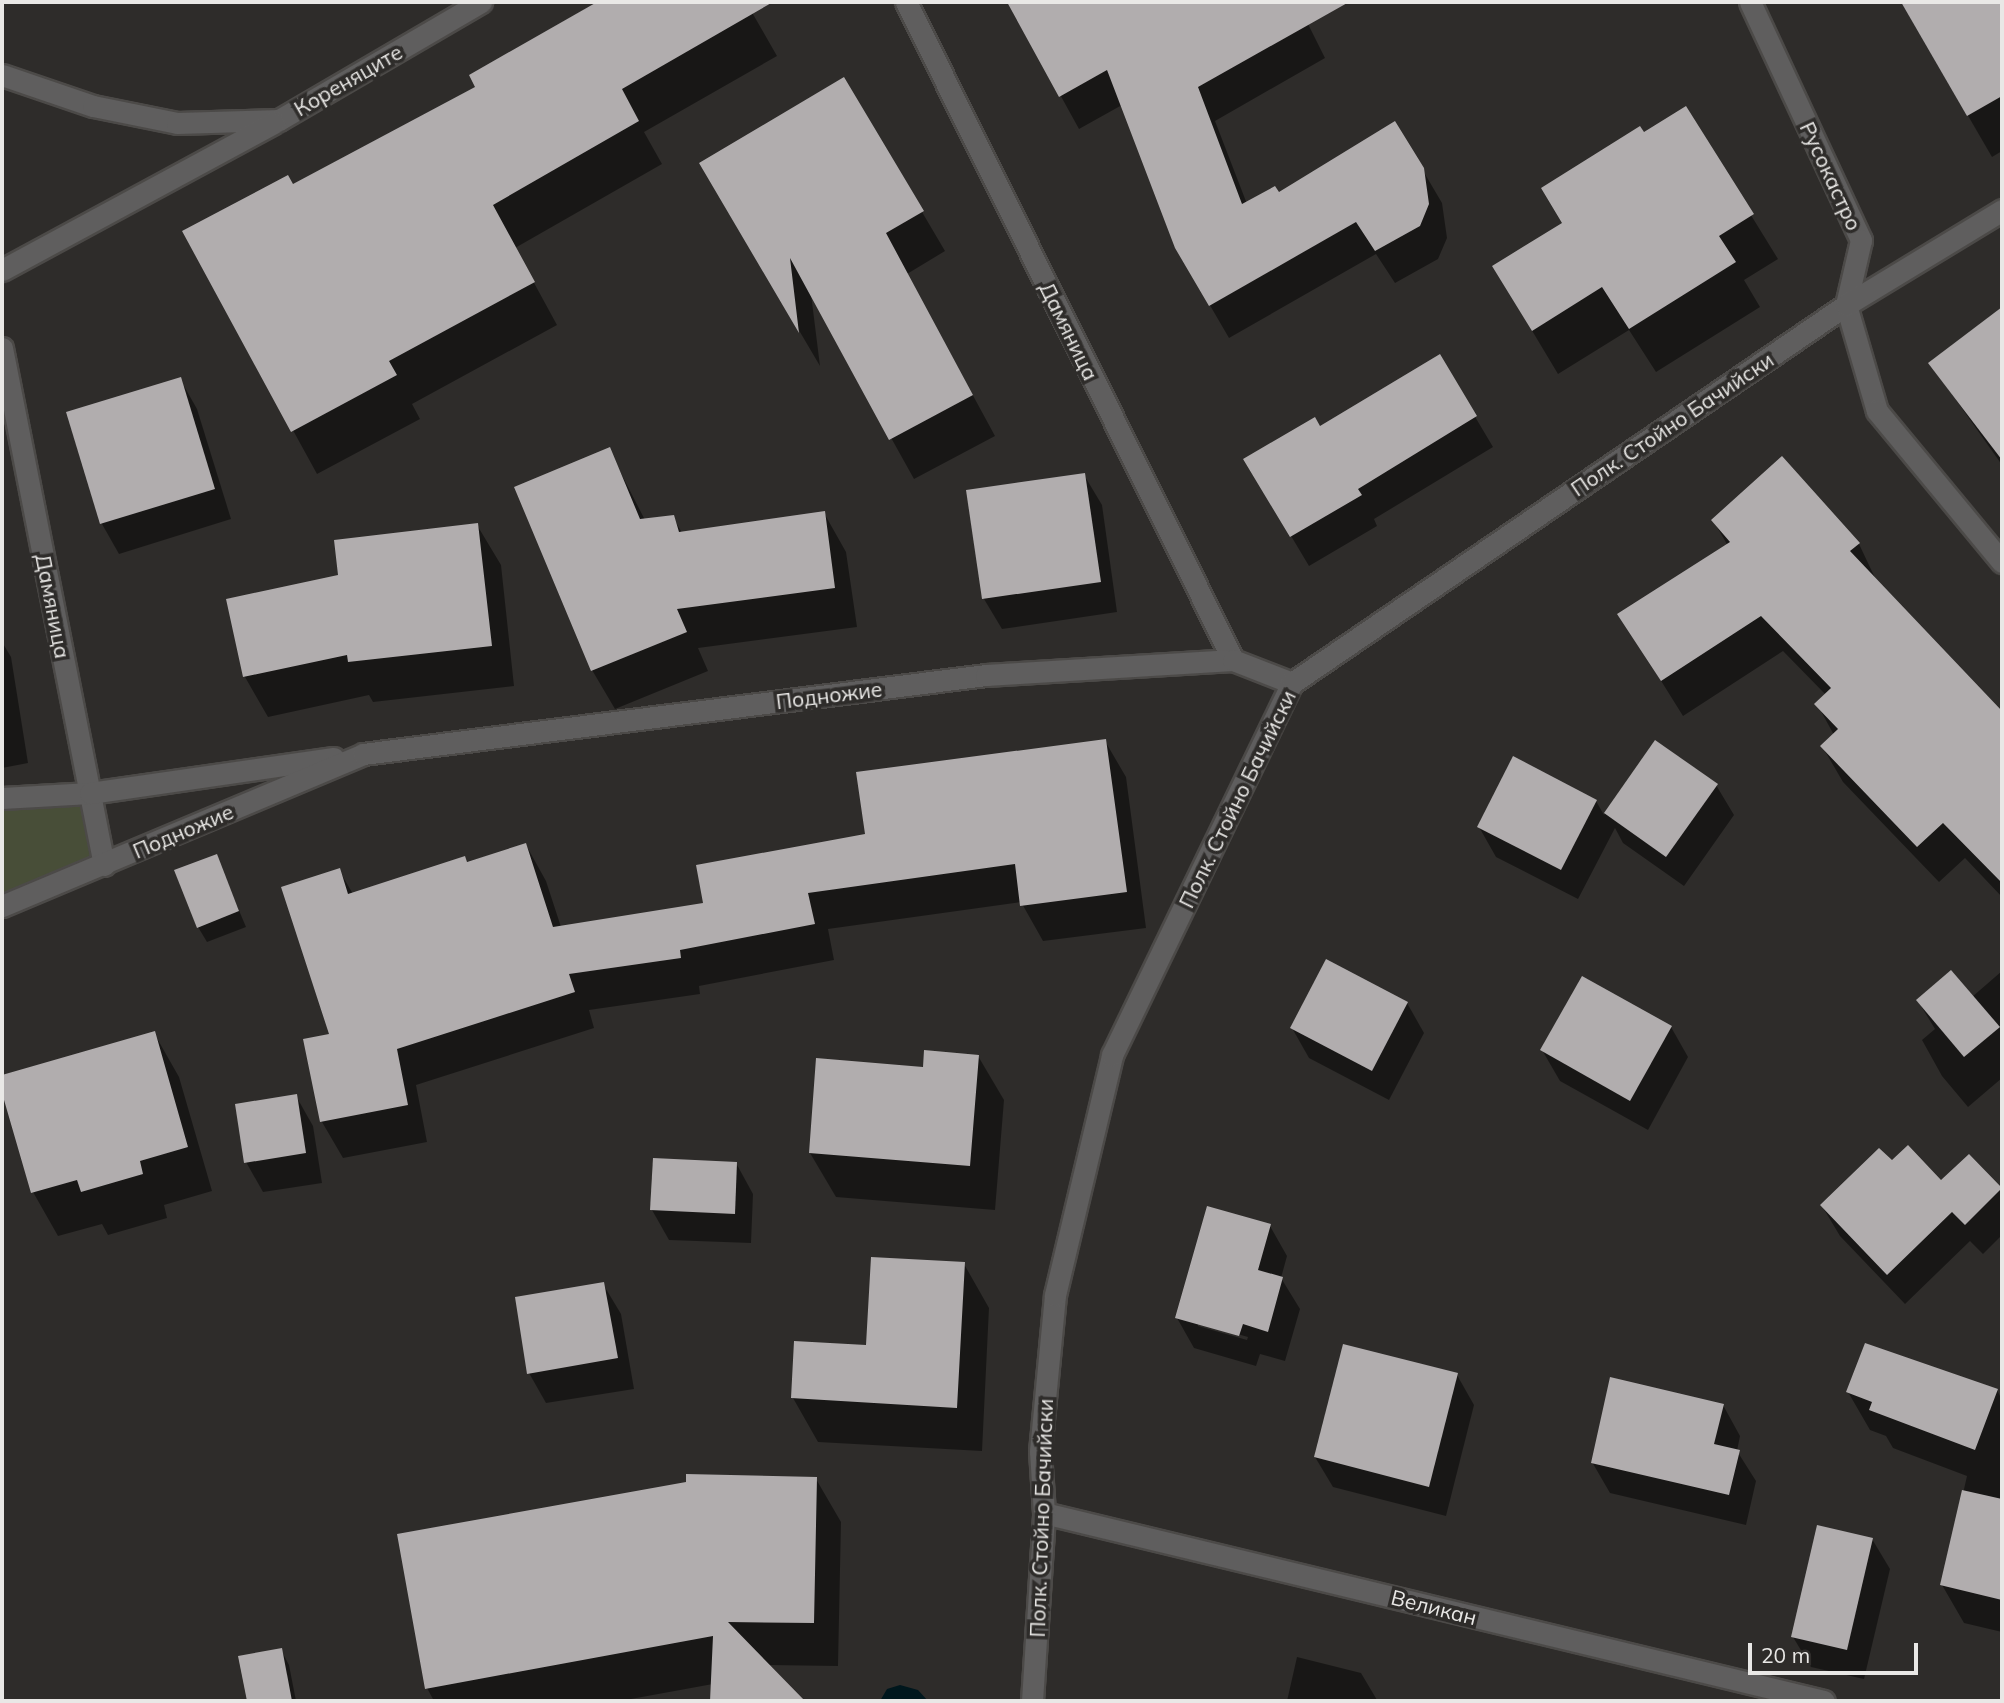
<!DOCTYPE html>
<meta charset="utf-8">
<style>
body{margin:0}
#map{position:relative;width:2004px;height:1703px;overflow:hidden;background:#2e2c2a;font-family:Mulish,sans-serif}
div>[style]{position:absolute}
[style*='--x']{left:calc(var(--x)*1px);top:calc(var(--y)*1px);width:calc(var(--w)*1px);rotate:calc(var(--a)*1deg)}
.green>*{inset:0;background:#484e38}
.water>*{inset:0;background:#00171d}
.shadow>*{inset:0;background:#0007}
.building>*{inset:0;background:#b1adae}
.roads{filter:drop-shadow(2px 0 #4c4a48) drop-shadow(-2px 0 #4c4a48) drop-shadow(0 2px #4c4a48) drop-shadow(0 -2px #4c4a48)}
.street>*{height:21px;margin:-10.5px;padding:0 10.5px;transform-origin:10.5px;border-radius:10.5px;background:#5f5e5e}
span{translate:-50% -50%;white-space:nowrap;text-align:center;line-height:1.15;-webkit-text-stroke:7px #2e2c2a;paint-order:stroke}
.street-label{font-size:21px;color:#e9e8e6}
.frame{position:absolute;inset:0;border:4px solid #e9e8e6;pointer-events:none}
.scale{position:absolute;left:1748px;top:1643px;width:170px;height:32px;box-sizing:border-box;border:4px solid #e9e8e6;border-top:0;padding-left:9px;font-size:21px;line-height:24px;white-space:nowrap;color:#e9e8e6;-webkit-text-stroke:5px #2e2c2a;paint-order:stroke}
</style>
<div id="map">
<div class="green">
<div style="clip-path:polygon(90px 793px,104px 865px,2px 906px,2px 798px)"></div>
</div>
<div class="water">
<div style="clip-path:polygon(900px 1685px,918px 1690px,928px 1701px,880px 1701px,887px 1689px)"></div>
</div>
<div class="shadow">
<div style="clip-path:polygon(597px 2px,746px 2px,777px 56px,644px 132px,662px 164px,515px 248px,557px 325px,412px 404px,420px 419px,317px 474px,184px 232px,293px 186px,477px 87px,471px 76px)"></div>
<div style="clip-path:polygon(1009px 2px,1297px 2px,1325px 58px,1215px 121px,1247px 204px,1422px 169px,1442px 203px,1447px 238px,1438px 259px,1395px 283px,1376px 254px,1229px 338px,1176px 247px,1122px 105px,1079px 129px)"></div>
<div style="clip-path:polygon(1902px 2px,2002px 2px,2002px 151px,1992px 157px)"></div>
<div style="clip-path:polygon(1685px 108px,1778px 259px,1744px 280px,1760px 307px,1656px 372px,1629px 330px,1558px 374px,1494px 267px,1563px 224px,1643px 135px)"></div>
<div style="clip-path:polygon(724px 203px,922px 212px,945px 251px,907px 274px,995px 436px,914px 479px,811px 294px,820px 366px)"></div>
<div style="clip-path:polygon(1994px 315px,2002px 326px,2002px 465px,1930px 363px)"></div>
<div style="clip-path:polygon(1439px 356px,1493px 447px,1374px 519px,1377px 526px,1309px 566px,1263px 489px,1320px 429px)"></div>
<div style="clip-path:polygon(180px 379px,197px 409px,231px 519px,119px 554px,102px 524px,68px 413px)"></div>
<div style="clip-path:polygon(609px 450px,645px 520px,673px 517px,682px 533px,824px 513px,846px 552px,857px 627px,698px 648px,708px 671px,615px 709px,592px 670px)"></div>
<div style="clip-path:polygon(1084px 475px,1102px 505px,1117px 612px,1002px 629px,984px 599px,968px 492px)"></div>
<div style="clip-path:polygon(1713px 520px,1859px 544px,1877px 582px,2002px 713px,2002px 897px,1965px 858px,1939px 882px,1843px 782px,1822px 746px,1834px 735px,1817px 704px,1826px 695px,1783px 651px,1683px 716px,1620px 615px,1728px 546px)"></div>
<div style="clip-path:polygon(477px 525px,501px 565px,514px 686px,373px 702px,369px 695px,268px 717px,245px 677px,228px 600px,340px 576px)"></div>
<div style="clip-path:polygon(2px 642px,11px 657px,28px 763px,2px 768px)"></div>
<div style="clip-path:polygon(1105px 741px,1126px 777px,1146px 928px,1043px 941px,1021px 902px,828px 929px,834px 960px,699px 986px,700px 994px,589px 1010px,594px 1028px,416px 1085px,427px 1142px,343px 1158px,322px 1122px,305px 1041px,331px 1036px,339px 870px,353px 894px,526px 845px,546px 881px,561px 927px,705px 904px)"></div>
<div style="clip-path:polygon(1655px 743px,1716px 785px,1734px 815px,1684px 886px,1623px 843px,1615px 828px,1578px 899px,1496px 857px,1479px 827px,1596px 801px,1604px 815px)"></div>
<div style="clip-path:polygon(216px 856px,246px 927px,207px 942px,198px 927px)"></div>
<div style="clip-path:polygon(2002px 971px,2002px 1078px,1968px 1107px,1942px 1076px,1922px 1040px,1935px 1029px,1918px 1001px,1972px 997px)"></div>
<div style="clip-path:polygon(1407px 1003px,1424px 1033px,1389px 1100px,1309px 1058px,1292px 1028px)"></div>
<div style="clip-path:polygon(1671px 1027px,1688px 1057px,1648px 1130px,1560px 1081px,1542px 1050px)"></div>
<div style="clip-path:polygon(154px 1033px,179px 1077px,212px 1191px,164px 1205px,167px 1218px,108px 1235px,102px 1224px,58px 1236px,33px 1192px,2px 1076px)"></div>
<div style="clip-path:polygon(978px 1056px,1004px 1100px,995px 1210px,836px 1197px,810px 1153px,925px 1069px)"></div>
<div style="clip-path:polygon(296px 1096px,313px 1126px,322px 1183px,263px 1192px,246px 1162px)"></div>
<div style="clip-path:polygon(1969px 1156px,2002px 1191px,2002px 1235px,1983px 1254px,1970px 1241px,1905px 1304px,1840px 1236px,1822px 1206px,1892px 1163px,1941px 1182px)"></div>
<div style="clip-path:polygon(736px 1163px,753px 1194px,751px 1243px,669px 1240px,652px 1210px)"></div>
<div style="clip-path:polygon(evenodd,1270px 1226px,1287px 1256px,1281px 1278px,1300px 1309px,1285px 1361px,1260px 1354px,1256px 1366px,1194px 1348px,1177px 1318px,1270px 1226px,1198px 1323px,1248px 1337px,1247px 1340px,1198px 1326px,1198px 1323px)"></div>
<div style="clip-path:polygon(964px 1264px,989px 1308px,982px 1451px,818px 1442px,793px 1398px,868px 1346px)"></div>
<div style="clip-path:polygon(603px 1284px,621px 1314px,634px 1389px,546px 1403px,529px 1373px)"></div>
<div style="clip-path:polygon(1457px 1375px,1474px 1405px,1446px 1516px,1333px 1487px,1315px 1457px)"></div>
<div style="clip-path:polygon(1997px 1390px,2002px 1400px,2002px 1632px,1964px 1623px,1942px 1585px,1967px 1476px,1893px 1448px,1886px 1436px,1870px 1430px,1848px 1392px)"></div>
<div style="clip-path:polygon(1723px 1405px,1740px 1436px,1737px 1451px,1756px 1481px,1746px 1525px,1610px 1493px,1592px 1462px)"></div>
<div style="clip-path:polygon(816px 1479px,841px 1522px,838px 1666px,768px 1665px,803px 1701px,712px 1701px,713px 1684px,620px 1701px,434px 1701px,427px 1688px)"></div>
<div style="clip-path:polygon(1872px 1539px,1890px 1569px,1864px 1679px,1811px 1667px,1793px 1637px)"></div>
<div style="clip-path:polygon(281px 1650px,289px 1665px,296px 1701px,249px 1701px,240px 1658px)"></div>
<div style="clip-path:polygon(1297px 1657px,1361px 1673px,1377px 1700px,1382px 1701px,1287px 1701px)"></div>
</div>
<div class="building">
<div style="clip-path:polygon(597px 2px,773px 2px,622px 89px,639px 121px,493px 205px,535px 282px,389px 361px,397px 375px,291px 432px,182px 231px,288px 175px,293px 184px,475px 87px,469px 75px)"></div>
<div style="clip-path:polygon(1007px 2px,1349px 2px,1198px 87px,1242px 204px,1275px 186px,1279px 192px,1395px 121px,1424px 168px,1429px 204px,1420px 226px,1375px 251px,1356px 222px,1209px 306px,1175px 248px,1107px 70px,1059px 97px)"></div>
<div style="clip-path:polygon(1901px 2px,2002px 2px,2002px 96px,1967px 116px)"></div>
<div style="clip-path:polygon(844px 77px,924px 211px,886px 233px,973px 395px,889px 440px,790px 258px,799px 333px,699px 163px)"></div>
<div style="clip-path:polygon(1686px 106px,1754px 214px,1719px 236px,1736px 262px,1629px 329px,1602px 287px,1532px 331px,1492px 266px,1562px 223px,1541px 188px,1640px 126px,1644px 132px)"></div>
<div style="clip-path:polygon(2002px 307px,2002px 460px,1928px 363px)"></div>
<div style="clip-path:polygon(1440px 354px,1477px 416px,1358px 489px,1362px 495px,1290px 537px,1243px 459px,1315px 417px,1320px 426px)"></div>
<div style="clip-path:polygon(181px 377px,215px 489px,100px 524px,66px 412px)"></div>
<div style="clip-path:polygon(610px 447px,640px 519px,674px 515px,679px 532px,825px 511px,835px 588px,677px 609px,687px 632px,591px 671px,514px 487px)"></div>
<div style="clip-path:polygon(1782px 456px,1860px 543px,1850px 551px,2002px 711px,2002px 883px,1943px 823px,1917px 847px,1820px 746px,1838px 729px,1814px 704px,1831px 688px,1761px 616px,1661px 681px,1617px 614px,1730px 542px,1711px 520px)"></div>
<div style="clip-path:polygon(1085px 473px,1101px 582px,982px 599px,966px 490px)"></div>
<div style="clip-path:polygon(478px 523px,492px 646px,348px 662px,347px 655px,243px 677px,226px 599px,338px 575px,334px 540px)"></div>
<div style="clip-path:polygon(1106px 739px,1127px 892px,1020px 906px,1015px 864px,808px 893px,815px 924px,680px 950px,681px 958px,569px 974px,575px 992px,397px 1049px,408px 1105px,320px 1122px,303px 1039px,329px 1034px,281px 887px,340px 868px,348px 894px,465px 856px,467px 862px,526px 843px,553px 927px,703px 903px,696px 865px,865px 834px,856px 772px)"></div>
<div style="clip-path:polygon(1655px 740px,1718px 784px,1666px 857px,1604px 813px)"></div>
<div style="clip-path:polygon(1513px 756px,1597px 800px,1561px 870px,1477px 827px)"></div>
<div style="clip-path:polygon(217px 854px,239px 911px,197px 928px,174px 870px)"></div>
<div style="clip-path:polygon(1326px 959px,1408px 1002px,1372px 1071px,1290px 1028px)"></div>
<div style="clip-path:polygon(1951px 970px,2000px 1027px,1964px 1057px,1916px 1000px)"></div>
<div style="clip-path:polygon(1582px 976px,1672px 1026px,1630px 1101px,1540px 1050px)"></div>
<div style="clip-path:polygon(155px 1031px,188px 1147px,140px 1161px,143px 1174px,81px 1192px,77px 1180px,31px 1193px,2px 1093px,2px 1075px)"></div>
<div style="clip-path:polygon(924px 1050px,979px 1055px,970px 1166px,809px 1153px,816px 1058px,923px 1067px)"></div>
<div style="clip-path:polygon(297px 1094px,306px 1153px,244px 1163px,235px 1104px)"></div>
<div style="clip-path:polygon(1908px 1145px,1941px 1180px,1969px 1154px,2002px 1188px,1965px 1225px,1952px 1212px,1887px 1275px,1820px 1205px,1879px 1148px,1892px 1160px)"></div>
<div style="clip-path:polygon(653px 1158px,737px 1162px,735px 1214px,650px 1210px)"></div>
<div style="clip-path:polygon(1207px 1206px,1271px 1224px,1258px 1270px,1283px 1277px,1268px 1332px,1243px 1324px,1239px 1336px,1175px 1318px)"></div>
<div style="clip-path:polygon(871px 1257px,965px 1262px,957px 1408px,791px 1398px,794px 1341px,866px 1345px)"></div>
<div style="clip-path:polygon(604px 1282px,618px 1358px,527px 1374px,515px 1297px)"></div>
<div style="clip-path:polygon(1865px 1343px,1998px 1389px,1975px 1450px,1869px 1410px,1872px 1402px,1846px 1392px)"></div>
<div style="clip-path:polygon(1343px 1344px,1458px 1373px,1429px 1487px,1314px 1457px)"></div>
<div style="clip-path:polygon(1610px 1377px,1724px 1404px,1714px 1444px,1740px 1450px,1729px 1495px,1591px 1463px)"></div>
<div style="clip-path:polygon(686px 1474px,817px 1477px,814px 1623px,728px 1622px,805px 1701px,710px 1701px,713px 1636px,425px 1689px,397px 1534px,686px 1482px)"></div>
<div style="clip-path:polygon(1962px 1490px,2002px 1499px,2002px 1600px,1940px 1585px)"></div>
<div style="clip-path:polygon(1817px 1525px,1873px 1538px,1847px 1650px,1791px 1637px)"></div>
<div style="clip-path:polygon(282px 1648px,292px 1701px,247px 1701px,238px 1656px)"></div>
</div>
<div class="roads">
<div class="street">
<div style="--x:906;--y:2;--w:735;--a:63.57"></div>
<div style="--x:1750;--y:2;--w:263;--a:65"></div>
<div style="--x:1861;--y:240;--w:67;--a:103"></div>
<div style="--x:1846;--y:305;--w:110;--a:73.7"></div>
<div style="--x:1877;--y:411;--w:196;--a:50.4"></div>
<div style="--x:2;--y:75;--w:96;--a:18.8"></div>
<div style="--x:93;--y:106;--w:86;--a:11.4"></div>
<div style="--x:177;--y:123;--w:102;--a:-1.7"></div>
<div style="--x:279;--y:120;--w:234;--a:-30.3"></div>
<div style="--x:2;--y:270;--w:309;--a:-28.4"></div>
<div style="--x:2;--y:348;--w:527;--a:78.84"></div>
<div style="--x:2;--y:798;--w:88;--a:-3.3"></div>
<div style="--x:90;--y:793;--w:246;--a:-8.2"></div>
<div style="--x:2;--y:906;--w:392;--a:-22.8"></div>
<div style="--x:363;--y:754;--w:628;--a:-7.23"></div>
<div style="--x:986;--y:675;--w:247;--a:-3.5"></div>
<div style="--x:1233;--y:660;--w:63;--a:21.3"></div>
<div style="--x:1044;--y:1513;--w:802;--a:13.55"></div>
<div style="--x:1032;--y:1701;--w:188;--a:-86.3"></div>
<div style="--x:1044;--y:1513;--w:62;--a:-93.7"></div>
<div style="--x:1040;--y:1451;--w:157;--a:-84.5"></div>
<div style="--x:1055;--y:1295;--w:247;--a:-76.6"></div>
<div style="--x:1112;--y:1055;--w:413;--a:-64.2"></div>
<div style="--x:1292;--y:683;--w:671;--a:-34.31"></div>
<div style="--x:1846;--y:305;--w:183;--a:-31.3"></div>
</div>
</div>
<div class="street-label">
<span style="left:348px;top:80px;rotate:-30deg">Кореняците</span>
<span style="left:1831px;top:176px;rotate:65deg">Русокастро</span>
<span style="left:1069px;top:331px;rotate:64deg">Дамяница</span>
<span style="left:1672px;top:424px;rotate:-34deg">Полк. Стойно Бачийски</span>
<span style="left:53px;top:606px;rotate:79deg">Дамяница</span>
<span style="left:829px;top:695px;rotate:-7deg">Подножие</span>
<span style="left:1237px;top:799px;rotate:-64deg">Полк. Стойно Бачийски</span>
<span style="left:183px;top:831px;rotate:-23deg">Подножие</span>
<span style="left:1041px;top:1518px;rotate:-88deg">Полк. Стойно Бачийски</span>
<span style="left:1434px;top:1607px;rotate:14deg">Великан</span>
</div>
<div class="frame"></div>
<div class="scale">20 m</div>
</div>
